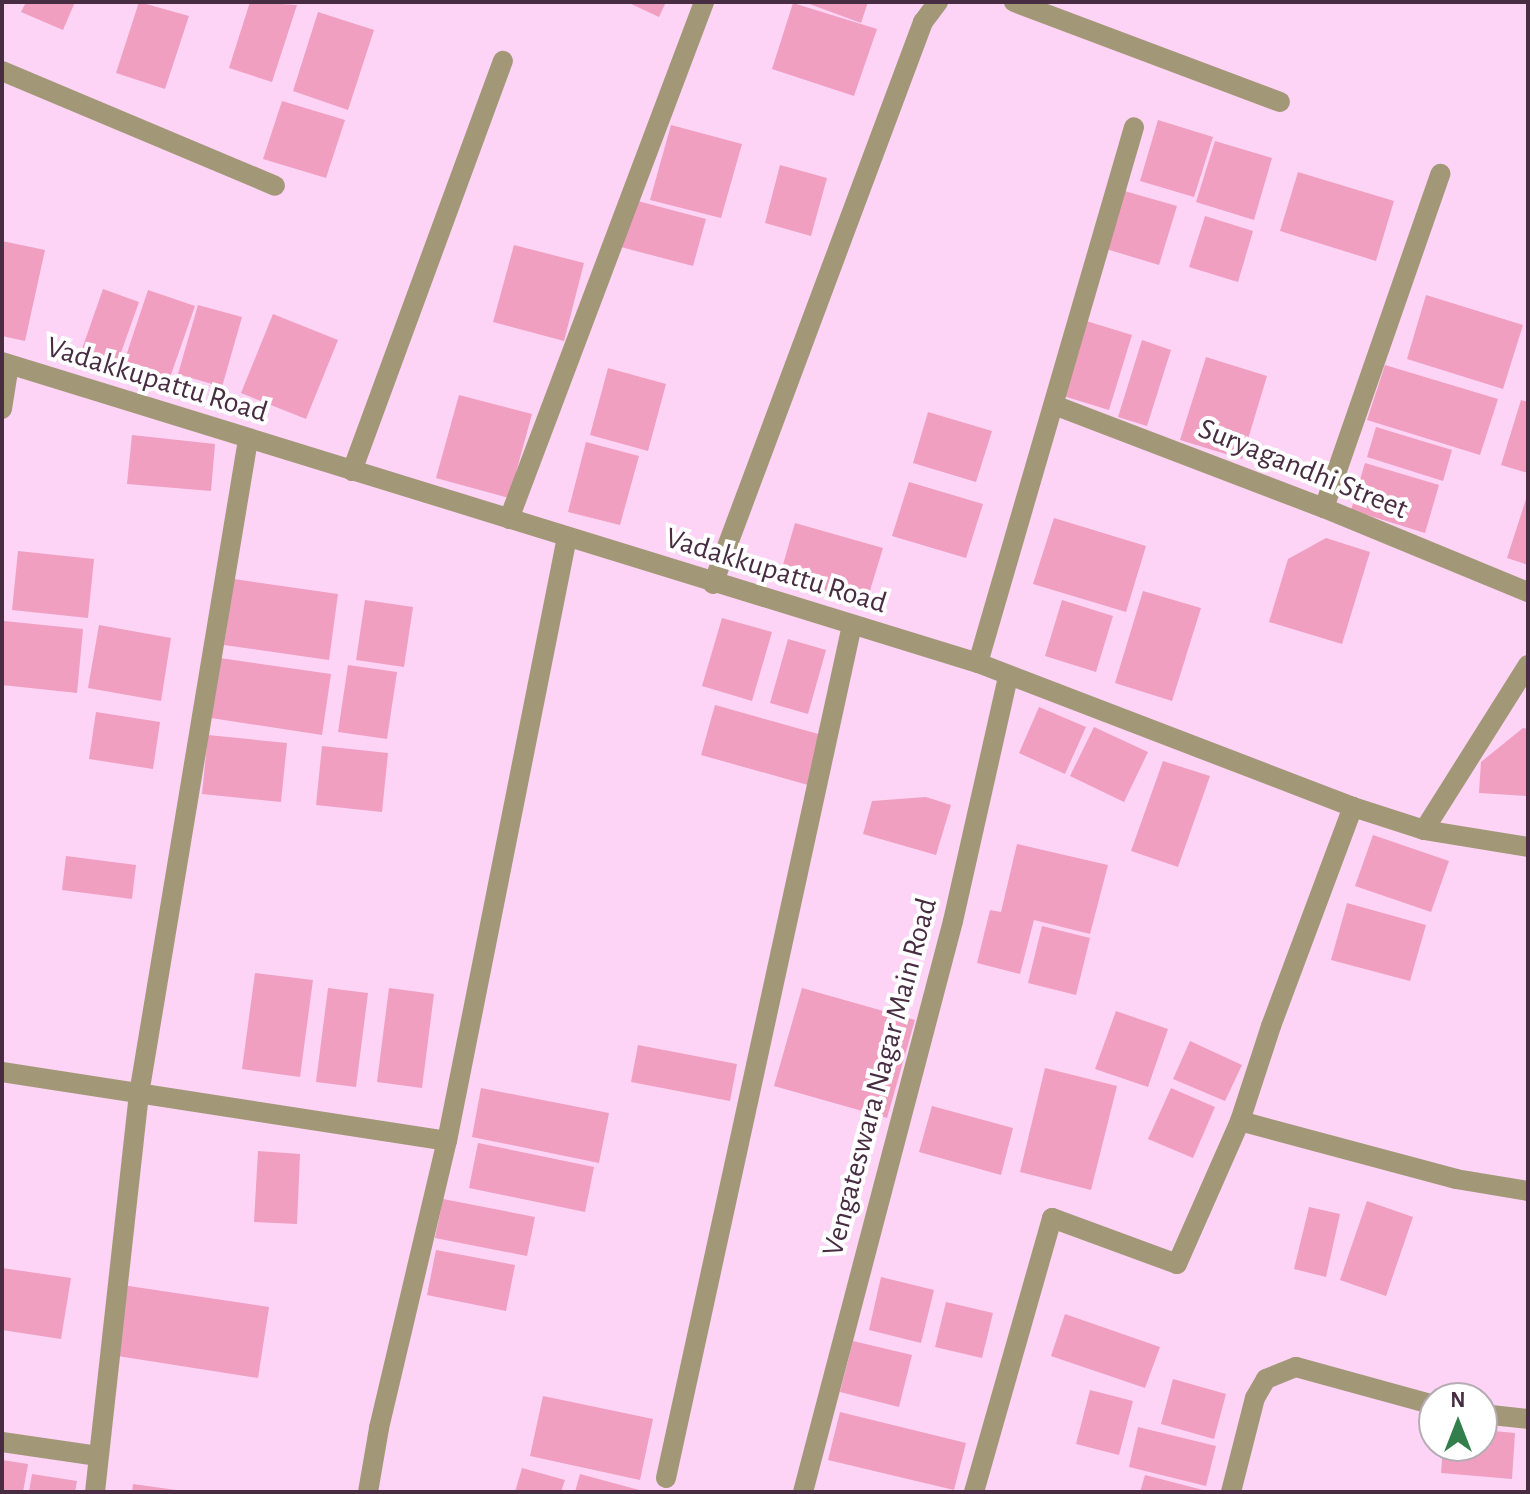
<!DOCTYPE html>
<style>
body{margin:0}
#map{position:relative;width:1530px;height:1494px;overflow:hidden;background:#fdd4f5;font-family:"Alegreya Sans",sans-serif}
div>[style]{position:absolute}
[style*='--x']{left:calc(var(--x)*1px);top:calc(var(--y)*1px);width:calc(var(--w)*1px);rotate:calc(var(--a)*1deg)}
.building>*{inset:0;background:#f09fc1}
.minor>*{height:20px;margin:-10px;padding:0 10px;transform-origin:10px;border-radius:10px;background:#a29878}
span{translate:-50% -50%;white-space:nowrap;text-align:center;line-height:1.15;-webkit-text-stroke:8px #fff;paint-order:stroke}
.street-label{font-size:30px;color:#472c42}
.frame{position:absolute;inset:0;border:4px solid #472c42;pointer-events:none}
.north{position:absolute;left:1418px;top:1382px;width:80px;height:80px;box-sizing:border-box;background:#fff;border:2px solid #b5abb3;border-radius:50%;rotate:0deg;font-size:22px;font-weight:700;line-height:32px;text-align:center;color:#472c42}
.north::after{content:'';display:block;margin:auto;width:28px;height:36px;background:#327e4d;clip-path:polygon(50% 0,100% 100%,50% 72%,0 100%)}
</style>
<div id="map">
<div class="building">
<div style="clip-path:polygon(26px 2px,75px 2px,63px 30px,21px 12px)"></div>
<div style="clip-path:polygon(139px 2px,189px 16px,165px 89px,116px 73px)"></div>
<div style="clip-path:polygon(250px 2px,297px 5px,272px 82px,229px 68px)"></div>
<div style="clip-path:polygon(627px 2px,666px 2px,659px 17px)"></div>
<div style="clip-path:polygon(804px 2px,868px 2px,861px 23px)"></div>
<div style="clip-path:polygon(793px 3px,877px 29px,854px 96px,772px 69px)"></div>
<div style="clip-path:polygon(318px 12px,374px 30px,348px 110px,293px 91px)"></div>
<div style="clip-path:polygon(282px 101px,345px 120px,326px 178px,263px 159px)"></div>
<div style="clip-path:polygon(1158px 120px,1213px 137px,1194px 197px,1140px 181px)"></div>
<div style="clip-path:polygon(671px 125px,742px 144px,721px 218px,650px 200px)"></div>
<div style="clip-path:polygon(1215px 141px,1272px 158px,1254px 220px,1196px 202px)"></div>
<div style="clip-path:polygon(780px 165px,827px 178px,811px 236px,765px 223px)"></div>
<div style="clip-path:polygon(1298px 172px,1394px 201px,1376px 261px,1280px 231px)"></div>
<div style="clip-path:polygon(1121px 190px,1177px 206px,1159px 265px,1103px 248px)"></div>
<div style="clip-path:polygon(630px 199px,706px 219px,693px 266px,617px 246px)"></div>
<div style="clip-path:polygon(1205px 216px,1253px 231px,1238px 282px,1189px 267px)"></div>
<div style="clip-path:polygon(2px 241px,45px 250px,25px 341px,2px 336px)"></div>
<div style="clip-path:polygon(514px 245px,584px 263px,564px 341px,493px 322px)"></div>
<div style="clip-path:polygon(103px 289px,139px 302px,118px 361px,82px 349px)"></div>
<div style="clip-path:polygon(148px 290px,195px 306px,167px 386px,121px 371px)"></div>
<div style="clip-path:polygon(1426px 295px,1523px 325px,1503px 389px,1407px 359px)"></div>
<div style="clip-path:polygon(198px 305px,242px 317px,222px 387px,178px 374px)"></div>
<div style="clip-path:polygon(273px 314px,338px 340px,306px 419px,241px 393px)"></div>
<div style="clip-path:polygon(1083px 320px,1132px 335px,1109px 410px,1060px 395px)"></div>
<div style="clip-path:polygon(1142px 340px,1171px 350px,1147px 426px,1118px 417px)"></div>
<div style="clip-path:polygon(1206px 357px,1267px 376px,1242px 459px,1180px 440px)"></div>
<div style="clip-path:polygon(1385px 365px,1498px 399px,1480px 455px,1367px 420px)"></div>
<div style="clip-path:polygon(608px 368px,666px 384px,648px 451px,590px 435px)"></div>
<div style="clip-path:polygon(459px 395px,532px 414px,509px 498px,436px 478px)"></div>
<div style="clip-path:polygon(1521px 400px,1528px 402px,1528px 473px,1501px 465px)"></div>
<div style="clip-path:polygon(928px 412px,992px 431px,976px 482px,913px 463px)"></div>
<div style="clip-path:polygon(1376px 427px,1452px 450px,1443px 481px,1367px 457px)"></div>
<div style="clip-path:polygon(132px 435px,215px 444px,211px 491px,127px 484px)"></div>
<div style="clip-path:polygon(586px 442px,639px 456px,620px 525px,568px 512px)"></div>
<div style="clip-path:polygon(1365px 463px,1439px 485px,1425px 533px,1351px 510px)"></div>
<div style="clip-path:polygon(909px 482px,983px 504px,966px 558px,892px 536px)"></div>
<div style="clip-path:polygon(1528px 493px,1528px 565px,1507px 558px)"></div>
<div style="clip-path:polygon(1054px 518px,1146px 546px,1126px 612px,1033px 584px)"></div>
<div style="clip-path:polygon(795px 523px,883px 548px,865px 607px,778px 582px)"></div>
<div style="clip-path:polygon(1326px 538px,1370px 552px,1342px 644px,1269px 622px,1288px 559px)"></div>
<div style="clip-path:polygon(18px 551px,94px 559px,88px 618px,12px 610px)"></div>
<div style="clip-path:polygon(234px 579px,338px 594px,329px 660px,224px 645px)"></div>
<div style="clip-path:polygon(1143px 591px,1201px 608px,1172px 701px,1115px 683px)"></div>
<div style="clip-path:polygon(365px 600px,413px 607px,404px 667px,356px 660px)"></div>
<div style="clip-path:polygon(1062px 600px,1113px 616px,1096px 672px,1045px 656px)"></div>
<div style="clip-path:polygon(722px 618px,772px 632px,752px 701px,702px 686px)"></div>
<div style="clip-path:polygon(4px 621px,83px 629px,77px 693px,2px 685px)"></div>
<div style="clip-path:polygon(99px 625px,171px 638px,161px 701px,88px 688px)"></div>
<div style="clip-path:polygon(788px 639px,826px 650px,808px 714px,770px 703px)"></div>
<div style="clip-path:polygon(220px 658px,331px 674px,322px 735px,211px 718px)"></div>
<div style="clip-path:polygon(348px 665px,397px 672px,387px 739px,338px 732px)"></div>
<div style="clip-path:polygon(715px 705px,822px 735px,808px 785px,701px 755px)"></div>
<div style="clip-path:polygon(1039px 707px,1086px 727px,1065px 774px,1019px 753px)"></div>
<div style="clip-path:polygon(96px 712px,160px 722px,153px 769px,89px 759px)"></div>
<div style="clip-path:polygon(1094px 727px,1148px 752px,1124px 802px,1070px 776px)"></div>
<div style="clip-path:polygon(1523px 728px,1528px 729px,1528px 796px,1479px 793px,1481px 762px)"></div>
<div style="clip-path:polygon(208px 735px,287px 743px,281px 802px,202px 794px)"></div>
<div style="clip-path:polygon(322px 746px,388px 753px,382px 812px,316px 805px)"></div>
<div style="clip-path:polygon(1163px 761px,1210px 776px,1178px 867px,1131px 851px)"></div>
<div style="clip-path:polygon(926px 797px,951px 805px,936px 855px,863px 834px,872px 801px)"></div>
<div style="clip-path:polygon(1373px 835px,1449px 861px,1431px 912px,1355px 886px)"></div>
<div style="clip-path:polygon(1017px 844px,1108px 865px,1090px 934px,1034px 920px,1020px 974px,977px 963px,990px 910px,1001px 912px)"></div>
<div style="clip-path:polygon(66px 856px,136px 865px,132px 899px,62px 890px)"></div>
<div style="clip-path:polygon(1347px 903px,1426px 925px,1410px 981px,1331px 960px)"></div>
<div style="clip-path:polygon(1042px 926px,1090px 938px,1076px 995px,1028px 983px)"></div>
<div style="clip-path:polygon(255px 973px,313px 980px,300px 1077px,242px 1069px)"></div>
<div style="clip-path:polygon(328px 988px,368px 993px,356px 1087px,316px 1082px)"></div>
<div style="clip-path:polygon(389px 988px,434px 994px,422px 1088px,377px 1082px)"></div>
<div style="clip-path:polygon(802px 988px,915px 1020px,887px 1118px,774px 1086px)"></div>
<div style="clip-path:polygon(1116px 1011px,1168px 1029px,1148px 1087px,1095px 1069px)"></div>
<div style="clip-path:polygon(1190px 1041px,1242px 1065px,1225px 1101px,1173px 1079px)"></div>
<div style="clip-path:polygon(638px 1045px,737px 1064px,730px 1101px,631px 1082px)"></div>
<div style="clip-path:polygon(1045px 1068px,1117px 1086px,1091px 1190px,1020px 1172px)"></div>
<div style="clip-path:polygon(481px 1088px,609px 1113px,599px 1163px,472px 1137px)"></div>
<div style="clip-path:polygon(1171px 1088px,1215px 1107px,1193px 1158px,1148px 1139px)"></div>
<div style="clip-path:polygon(932px 1106px,1013px 1128px,1001px 1175px,919px 1152px)"></div>
<div style="clip-path:polygon(478px 1143px,594px 1167px,585px 1212px,469px 1188px)"></div>
<div style="clip-path:polygon(258px 1151px,300px 1154px,297px 1224px,254px 1222px)"></div>
<div style="clip-path:polygon(443px 1199px,535px 1217px,527px 1256px,435px 1238px)"></div>
<div style="clip-path:polygon(1367px 1201px,1413px 1217px,1386px 1296px,1340px 1280px)"></div>
<div style="clip-path:polygon(1309px 1207px,1340px 1214px,1326px 1277px,1294px 1269px)"></div>
<div style="clip-path:polygon(436px 1250px,515px 1265px,506px 1311px,427px 1295px)"></div>
<div style="clip-path:polygon(2px 1268px,71px 1278px,61px 1339px,2px 1330px)"></div>
<div style="clip-path:polygon(881px 1277px,934px 1290px,921px 1343px,869px 1330px)"></div>
<div style="clip-path:polygon(122px 1285px,269px 1307px,258px 1378px,111px 1355px)"></div>
<div style="clip-path:polygon(946px 1302px,993px 1313px,982px 1358px,935px 1347px)"></div>
<div style="clip-path:polygon(1065px 1314px,1160px 1347px,1145px 1388px,1051px 1356px)"></div>
<div style="clip-path:polygon(853px 1341px,912px 1355px,899px 1407px,840px 1392px)"></div>
<div style="clip-path:polygon(1173px 1379px,1226px 1394px,1214px 1439px,1161px 1424px)"></div>
<div style="clip-path:polygon(1090px 1390px,1133px 1401px,1119px 1455px,1076px 1444px)"></div>
<div style="clip-path:polygon(543px 1396px,653px 1419px,640px 1480px,530px 1456px)"></div>
<div style="clip-path:polygon(840px 1412px,966px 1443px,954px 1490px,828px 1460px)"></div>
<div style="clip-path:polygon(1138px 1427px,1216px 1446px,1206px 1486px,1129px 1467px)"></div>
<div style="clip-path:polygon(1482px 1430px,1515px 1433px,1512px 1479px,1441px 1473px,1443px 1446px,1482px 1446px)"></div>
<div style="clip-path:polygon(2px 1460px,28px 1464px,23px 1492px,2px 1492px)"></div>
<div style="clip-path:polygon(522px 1468px,565px 1480px,561px 1492px,515px 1492px)"></div>
<div style="clip-path:polygon(32px 1474px,77px 1481px,75px 1492px,29px 1492px)"></div>
<div style="clip-path:polygon(580px 1474px,643px 1491px,643px 1492px,575px 1492px)"></div>
<div style="clip-path:polygon(1145px 1475px,1207px 1491px,1207px 1492px,1140px 1492px)"></div>
<div style="clip-path:polygon(133px 1484px,176px 1490px,175px 1492px,132px 1492px)"></div>
</div>
<div class="minor">
<div style="--x:1014;--y:2;--w:284;--a:20.6"></div>
<div style="--x:2;--y:71;--w:296;--a:22.8"></div>
<div style="--x:2;--y:362;--w:1021;--a:17.14"></div>
<div style="--x:978;--y:663;--w:402;--a:21"></div>
<div style="--x:1353;--y:807;--w:75;--a:17.9"></div>
<div style="--x:1424;--y:830;--w:105;--a:9.3"></div>
<div style="--x:1054;--y:405;--w:289;--a:20.9"></div>
<div style="--x:1324;--y:508;--w:221;--a:22.4"></div>
<div style="--x:2;--y:409;--w:45;--a:-81"></div>
<div style="--x:352;--y:471;--w:437;--a:-69.8"></div>
<div style="--x:1324;--y:508;--w:354;--a:-70.8"></div>
<div style="--x:509;--y:519;--w:553;--a:-69.33"></div>
<div style="--x:713;--y:584;--w:600;--a:-69.51"></div>
<div style="--x:923;--y:22;--w:25;--a:-53"></div>
<div style="--x:978;--y:663;--w:558;--a:-73.77"></div>
<div style="--x:1424;--y:830;--w:195;--a:-57.8"></div>
<div style="--x:2;--y:1072;--w:450;--a:8.8"></div>
<div style="--x:1240;--y:1121;--w:224;--a:15"></div>
<div style="--x:1456;--y:1179;--w:73;--a:9.5"></div>
<div style="--x:1482;--y:1414;--w:46;--a:6.2"></div>
<div style="--x:2;--y:1442;--w:97;--a:8.3"></div>
<div style="--x:666;--y:1478;--w:873;--a:-77.7"></div>
<div style="--x:95;--y:1492;--w:400;--a:-83.7"></div>
<div style="--x:139;--y:1094;--w:663;--a:-80.54"></div>
<div style="--x:368;--y:1492;--w:65;--a:-80.2"></div>
<div style="--x:379;--y:1428;--w:295;--a:-76.7"></div>
<div style="--x:447;--y:1141;--w:616;--a:-78.76"></div>
<div style="--x:803;--y:1492;--w:590;--a:-75.28"></div>
<div style="--x:953;--y:921;--w:251;--a:-77.3"></div>
<div style="--x:974;--y:1492;--w:285;--a:-74.1"></div>
<div style="--x:1052;--y:1218;--w:133;--a:20.2"></div>
<div style="--x:1177;--y:1264;--w:156;--a:-66.2"></div>
<div style="--x:1240;--y:1121;--w:100;--a:-71.9"></div>
<div style="--x:1271;--y:1026;--w:234;--a:-69.5"></div>
<div style="--x:1231;--y:1492;--w:97;--a:-75.7"></div>
<div style="--x:1255;--y:1398;--w:22;--a:-60"></div>
<div style="--x:1266;--y:1379;--w:32;--a:-22"></div>
<div style="--x:1296;--y:1367;--w:143;--a:15.4"></div>
</div>
<div class="street-label">
<span style="left:157px;top:380px;rotate:17deg">Vadakkupattu Road</span>
<span style="left:1303px;top:469px;rotate:22deg">Suryagandhi Street</span>
<span style="left:776px;top:571px;rotate:17deg">Vadakkupattu Road</span>
<span style="left:880px;top:1077px;rotate:-75deg">Vengateswara Nagar Main Road</span>
</div>
<div class="frame"></div>
<div class="north">N</div>
</div>
